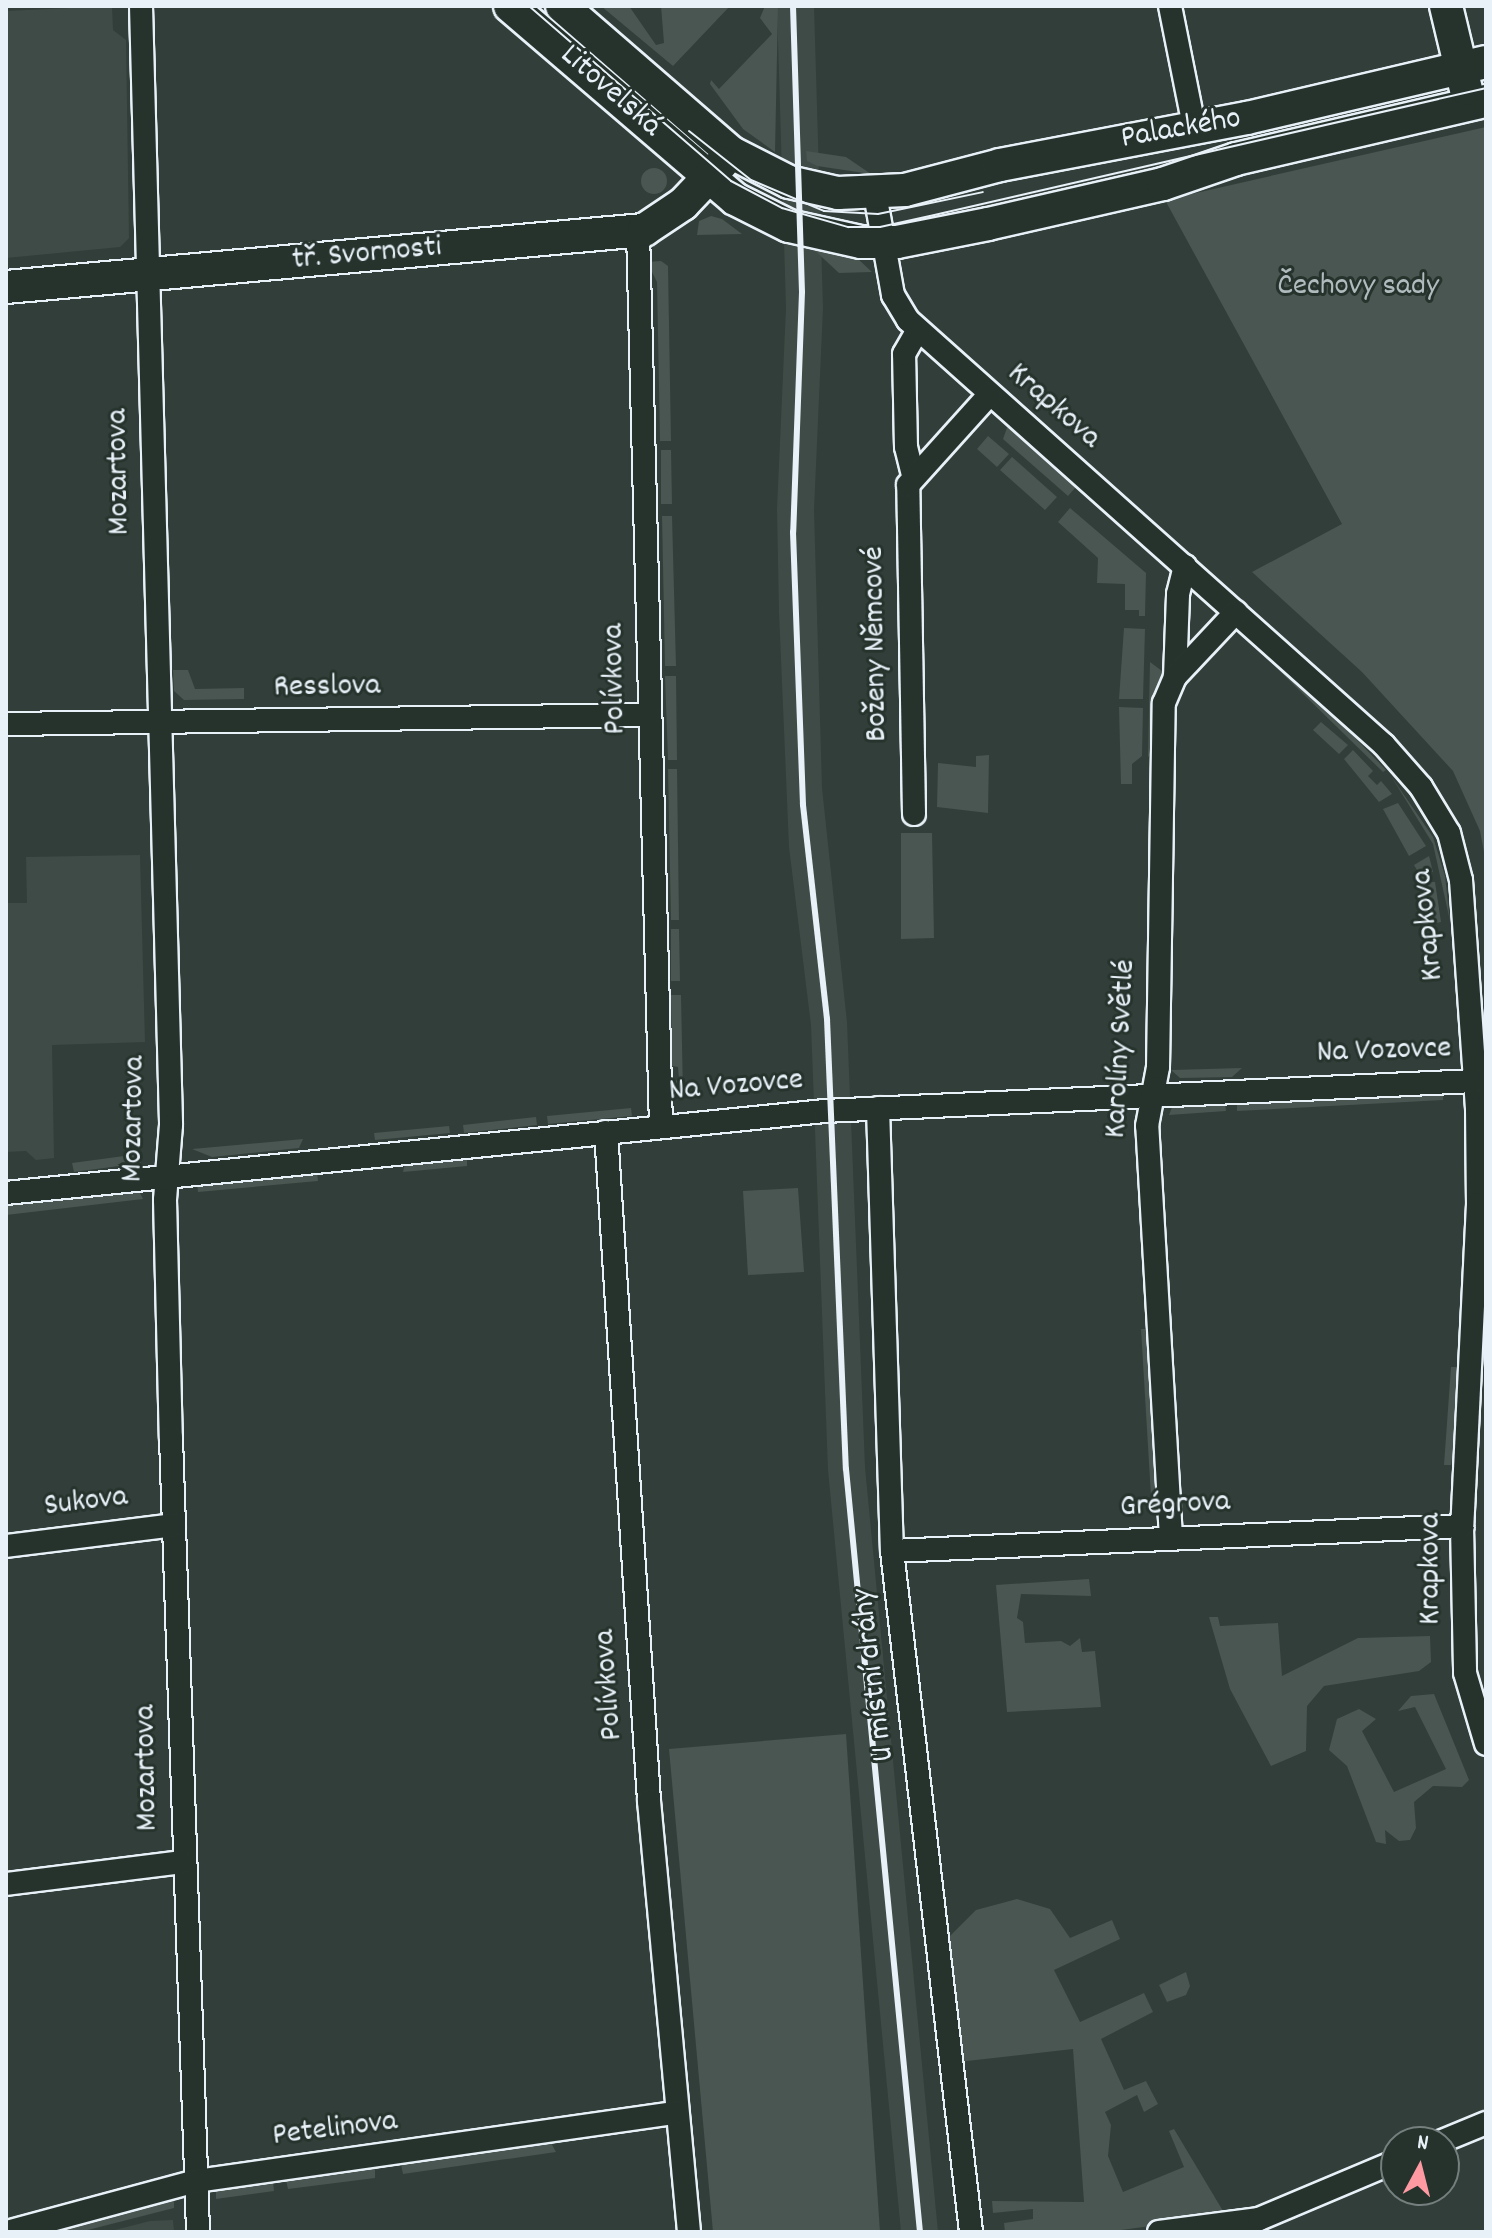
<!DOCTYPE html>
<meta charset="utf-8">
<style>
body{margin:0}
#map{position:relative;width:1492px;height:2238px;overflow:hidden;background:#323e39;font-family:Dekko,sans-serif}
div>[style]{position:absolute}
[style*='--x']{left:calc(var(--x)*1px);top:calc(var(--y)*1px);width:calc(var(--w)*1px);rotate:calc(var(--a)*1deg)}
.built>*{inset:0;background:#3f4b46}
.green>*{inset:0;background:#495651}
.round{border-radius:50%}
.roads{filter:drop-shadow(2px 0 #e8f1f8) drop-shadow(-2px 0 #e8f1f8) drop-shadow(0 2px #e8f1f8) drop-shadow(0 -2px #e8f1f8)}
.street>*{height:22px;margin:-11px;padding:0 11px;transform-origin:11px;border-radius:11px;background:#26332d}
.secondary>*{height:32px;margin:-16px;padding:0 16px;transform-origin:16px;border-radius:16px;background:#26332d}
.tram>*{height:2px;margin:-1px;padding:0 1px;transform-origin:1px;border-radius:1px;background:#e8f1f8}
.rail>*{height:6px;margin:-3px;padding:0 3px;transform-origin:3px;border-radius:3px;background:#e8f1f8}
span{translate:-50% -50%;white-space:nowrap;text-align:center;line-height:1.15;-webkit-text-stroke:6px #26332d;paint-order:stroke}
.street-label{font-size:32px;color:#e8f1f8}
.park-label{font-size:32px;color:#b0bbbe}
.frame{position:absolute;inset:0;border:8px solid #e8f1f8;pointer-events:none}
.north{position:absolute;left:1380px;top:2126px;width:80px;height:80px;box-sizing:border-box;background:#26332d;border:2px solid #747f7e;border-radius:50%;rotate:7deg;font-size:22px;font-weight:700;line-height:32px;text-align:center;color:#e8f1f8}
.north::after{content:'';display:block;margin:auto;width:28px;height:36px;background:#ff9aa2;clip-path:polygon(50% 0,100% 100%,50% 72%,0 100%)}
</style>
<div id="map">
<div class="built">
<div style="clip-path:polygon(112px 6px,113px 30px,126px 40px,129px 238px,120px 247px,6px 258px,6px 11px)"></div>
<div style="clip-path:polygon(777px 6px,814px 6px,823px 308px,814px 510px,822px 788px,847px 1022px,865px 1467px,938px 2232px,901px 2232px,828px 1470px,811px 1025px,789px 847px,779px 612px,777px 509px,786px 308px)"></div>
<div style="clip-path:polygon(140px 855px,145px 1042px,52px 1045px,54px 1158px,36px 1160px,26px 1151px,6px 1152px,6px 903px,27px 903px,26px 857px)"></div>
<div style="clip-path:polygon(173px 2220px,174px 2232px,107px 2232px,150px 2221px)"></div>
</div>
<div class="green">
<div style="clip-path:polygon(601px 6px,629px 6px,656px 45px,664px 43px,661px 6px,730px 6px,673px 66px)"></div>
<div style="clip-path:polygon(765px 6px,778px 6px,775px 152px,743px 129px,710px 84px,711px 80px,719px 89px,772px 34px,760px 18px)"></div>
<div style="clip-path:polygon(1486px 127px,1486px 863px,1480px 831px,1453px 771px,1362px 672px,1252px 572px,1342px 524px,1165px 200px)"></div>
<div style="clip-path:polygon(806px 151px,846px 157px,871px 174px,817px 166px,807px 161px)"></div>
<div class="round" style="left:641px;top:168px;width:26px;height:26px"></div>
<div style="clip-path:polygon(711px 216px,722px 219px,742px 234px,697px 235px,699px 221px)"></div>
<div style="clip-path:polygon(812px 248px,857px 258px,872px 272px,839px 273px)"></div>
<div style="clip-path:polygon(647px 262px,661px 261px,668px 266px,671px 441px,660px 441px,657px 282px)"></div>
<div style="clip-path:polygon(1008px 425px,1076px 487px,1068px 496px,1003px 439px)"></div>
<div style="clip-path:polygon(988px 436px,1009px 454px,997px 467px,977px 449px)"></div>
<div style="clip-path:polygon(661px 450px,671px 450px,672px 504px,661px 504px)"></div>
<div style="clip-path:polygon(1012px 457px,1057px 497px,1045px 510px,1000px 470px)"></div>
<div style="clip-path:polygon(1070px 508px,1146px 573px,1145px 616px,1139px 616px,1139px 610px,1125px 610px,1125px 584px,1097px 583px,1098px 558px,1058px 522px)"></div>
<div style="clip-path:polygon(662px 516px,672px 516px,676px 666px,665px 666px)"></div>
<div style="clip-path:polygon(1124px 628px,1145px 629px,1143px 699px,1119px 699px)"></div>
<div style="clip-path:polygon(1244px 636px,1336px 718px,1386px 770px,1383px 772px)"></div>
<div style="clip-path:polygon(1150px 662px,1166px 674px,1155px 695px,1155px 751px,1148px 757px)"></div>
<div style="clip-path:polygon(173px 670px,188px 670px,195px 689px,244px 688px,244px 699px,184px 700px,174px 691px)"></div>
<div style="clip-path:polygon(665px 676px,676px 676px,677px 760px,668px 760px)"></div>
<div style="clip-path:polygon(1119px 707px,1143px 708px,1142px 756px,1132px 764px,1132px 784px,1121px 784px)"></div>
<div style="clip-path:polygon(1321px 722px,1348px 745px,1339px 754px,1313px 730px)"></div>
<div style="clip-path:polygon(1353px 750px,1373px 771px,1368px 776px,1377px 785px,1381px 781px,1392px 794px,1379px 802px,1344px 759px)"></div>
<div style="clip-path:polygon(989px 755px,988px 813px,937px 807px,938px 763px,976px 767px,976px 756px)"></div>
<div style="clip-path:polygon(668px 769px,677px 769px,679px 920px,671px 920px)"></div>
<div style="clip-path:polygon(1391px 776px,1433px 837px,1445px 876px,1450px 921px,1433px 844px)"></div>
<div style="clip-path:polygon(1398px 803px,1426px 846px,1409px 856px,1383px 809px)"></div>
<div style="clip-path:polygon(901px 833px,932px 833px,934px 938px,901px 939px)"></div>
<div style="clip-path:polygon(1429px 856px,1433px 872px,1426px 873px,1427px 882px,1435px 882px,1441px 922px,1432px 924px,1424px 882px,1414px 865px)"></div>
<div style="clip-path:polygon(671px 929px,679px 929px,680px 981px,671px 981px)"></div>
<div style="clip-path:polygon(671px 995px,681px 995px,683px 1093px,673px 1094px,672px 1081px,679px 1080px,678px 1067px,672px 1066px)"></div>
<div style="clip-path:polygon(1242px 1068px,1232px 1077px,1180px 1078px,1171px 1070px)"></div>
<div style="clip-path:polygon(1443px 1093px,1443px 1100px,1237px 1111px,1237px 1102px)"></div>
<div style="clip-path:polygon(1225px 1103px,1226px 1111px,1169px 1115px,1173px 1105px)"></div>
<div style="clip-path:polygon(631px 1108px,632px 1116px,548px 1124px,547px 1116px)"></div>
<div style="clip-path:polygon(536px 1117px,537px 1125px,464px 1133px,463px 1125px)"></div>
<div style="clip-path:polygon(449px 1126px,450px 1133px,375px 1140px,374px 1133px)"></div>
<div style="clip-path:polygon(303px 1139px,299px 1148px,212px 1157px,192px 1149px)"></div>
<div style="clip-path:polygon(139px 1154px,141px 1163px,74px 1172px,72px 1163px)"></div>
<div style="clip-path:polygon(467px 1157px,467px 1166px,403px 1172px,405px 1163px)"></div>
<div style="clip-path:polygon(317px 1171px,318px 1181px,198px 1192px,197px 1183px)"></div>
<div style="clip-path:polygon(798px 1188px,804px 1272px,748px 1275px,743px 1191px)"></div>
<div style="clip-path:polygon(138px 1189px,143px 1199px,6px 1215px,6px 1206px)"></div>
<div style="clip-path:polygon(1141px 1329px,1150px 1329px,1160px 1513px,1152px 1513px)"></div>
<div style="clip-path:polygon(1451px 1367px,1465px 1367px,1451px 1465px,1444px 1465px)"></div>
<div style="clip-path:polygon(1089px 1579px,1091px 1596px,1021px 1594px,1017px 1618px,1023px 1622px,1025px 1643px,1061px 1641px,1070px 1646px,1080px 1638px,1082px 1652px,1095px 1651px,1101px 1707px,1007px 1712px,996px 1585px)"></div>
<div style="clip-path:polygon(1209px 1617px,1218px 1617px,1220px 1626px,1278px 1623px,1282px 1676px,1358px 1638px,1430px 1636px,1431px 1662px,1419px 1671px,1324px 1686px,1307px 1706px,1306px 1751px,1271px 1766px,1230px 1689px)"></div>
<div style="clip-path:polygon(1434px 1694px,1469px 1780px,1462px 1787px,1433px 1786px,1414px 1802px,1416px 1828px,1410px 1840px,1399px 1841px,1385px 1830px,1386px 1844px,1376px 1842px,1347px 1766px,1329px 1750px,1337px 1719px,1359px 1709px,1376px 1719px,1362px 1731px,1394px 1792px,1446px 1769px,1415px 1707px,1398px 1711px,1411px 1696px)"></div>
<div style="clip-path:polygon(846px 1734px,880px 2232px,713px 2232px,669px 1749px)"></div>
<div style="clip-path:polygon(1017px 1899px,1050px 1909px,1070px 1938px,1112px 1920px,1120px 1939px,1054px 1970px,1080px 2022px,1144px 1993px,1153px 2012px,1101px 2039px,1124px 2090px,1146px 2081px,1158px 2104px,1144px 2112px,1137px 2095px,1105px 2112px,1111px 2125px,1108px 2156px,1123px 2192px,1184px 2167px,1169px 2131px,1174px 2129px,1226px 2216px,1106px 2232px,1005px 2232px,1004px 2223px,1033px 2219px,1033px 2209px,993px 2213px,992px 2201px,1084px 2202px,1073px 2049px,958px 2062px,948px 1938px,976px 1910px)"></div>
<div style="clip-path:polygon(1186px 1972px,1190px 1986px,1186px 1995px,1167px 2002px,1159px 1985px)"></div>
<div style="clip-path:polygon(551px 2143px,556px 2152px,403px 2174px,401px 2164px)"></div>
<div style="clip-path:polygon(375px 2167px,375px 2178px,288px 2189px,286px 2180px)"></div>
<div style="clip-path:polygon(273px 2181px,274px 2191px,216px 2199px,216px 2190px)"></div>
<div style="clip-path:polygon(174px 2198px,174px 2208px,80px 2232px,47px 2232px)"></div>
</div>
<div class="roads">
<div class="street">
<div style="--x:141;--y:6;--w:1119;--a:88.46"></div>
<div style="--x:171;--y:1125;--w:75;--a:94.6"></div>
<div style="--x:165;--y:1200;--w:238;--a:88.6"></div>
<div style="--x:171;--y:1438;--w:794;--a:88.05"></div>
<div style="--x:1170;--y:6;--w:122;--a:78.7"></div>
<div style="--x:875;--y:194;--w:103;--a:79.9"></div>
<div style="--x:893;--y:295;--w:29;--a:59"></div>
<div style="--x:908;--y:320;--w:638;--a:41.76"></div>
<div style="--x:1384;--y:745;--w:56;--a:48.6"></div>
<div style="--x:1421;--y:787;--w:54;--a:58.7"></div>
<div style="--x:1449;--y:833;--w:49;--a:75.7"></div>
<div style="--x:1461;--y:880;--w:230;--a:86"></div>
<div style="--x:1477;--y:1109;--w:95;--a:89.4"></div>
<div style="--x:1478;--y:1204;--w:322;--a:92.8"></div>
<div style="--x:1462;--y:1526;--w:147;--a:88.8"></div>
<div style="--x:1465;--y:1673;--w:74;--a:73.5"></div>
<div style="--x:638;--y:231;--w:895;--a:88.53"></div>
<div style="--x:913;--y:475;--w:29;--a:-104"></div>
<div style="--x:906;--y:447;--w:93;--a:-91.2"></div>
<div style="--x:904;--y:354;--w:28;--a:-60"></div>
<div style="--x:1175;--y:677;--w:83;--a:-87.9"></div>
<div style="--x:1178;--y:594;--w:29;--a:-76"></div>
<div style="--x:6;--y:724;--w:643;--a:-0.8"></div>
<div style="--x:914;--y:814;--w:329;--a:-91"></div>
<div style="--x:908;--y:485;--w:122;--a:-48"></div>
<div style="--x:878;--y:1108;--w:443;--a:88.2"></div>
<div style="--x:892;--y:1551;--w:686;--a:83.38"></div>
<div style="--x:606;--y:1132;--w:670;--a:86.32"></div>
<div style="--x:649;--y:1801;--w:433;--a:84.7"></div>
<div style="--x:6;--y:1193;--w:822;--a:-5.72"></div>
<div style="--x:824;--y:1111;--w:651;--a:-2.64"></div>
<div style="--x:1171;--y:1538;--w:413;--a:-93.3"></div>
<div style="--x:1147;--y:1126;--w:60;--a:-79.4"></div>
<div style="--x:1158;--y:1067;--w:364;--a:-89.1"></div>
<div style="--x:1164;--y:703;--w:28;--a:-67"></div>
<div style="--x:1175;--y:677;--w:89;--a:-46.8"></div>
<div style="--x:6;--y:1546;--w:169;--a:-7.1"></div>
<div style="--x:892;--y:1551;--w:571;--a:-2.51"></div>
<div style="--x:6;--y:1884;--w:177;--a:-7.1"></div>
<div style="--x:1440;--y:2142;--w:50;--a:-22.4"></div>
<div style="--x:7;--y:2232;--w:196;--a:-15.1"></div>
<div style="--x:196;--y:2181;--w:485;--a:-8.1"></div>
<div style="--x:1159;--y:2232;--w:101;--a:-7.4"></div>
<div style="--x:1259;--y:2219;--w:149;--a:-22.9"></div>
</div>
<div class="secondary">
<div style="--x:510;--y:6;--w:296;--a:40.6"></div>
<div style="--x:735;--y:199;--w:60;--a:26.6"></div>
<div style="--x:789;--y:226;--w:74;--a:12.5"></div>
<div style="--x:861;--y:242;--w:36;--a:0"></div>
<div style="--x:897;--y:242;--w:93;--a:-11.2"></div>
<div style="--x:988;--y:224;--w:180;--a:-12.9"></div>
<div style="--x:1163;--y:184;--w:77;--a:-18.9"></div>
<div style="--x:1236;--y:159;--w:257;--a:-13.1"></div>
<div style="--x:562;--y:6;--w:225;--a:40.9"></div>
<div style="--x:732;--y:153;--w:64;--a:27"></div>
<div style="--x:789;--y:182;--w:50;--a:12.7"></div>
<div style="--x:838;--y:193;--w:67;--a:-2.6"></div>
<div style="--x:905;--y:190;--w:98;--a:-14.7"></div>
<div style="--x:1000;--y:165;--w:251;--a:-10.8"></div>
<div style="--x:1247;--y:118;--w:245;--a:-13.2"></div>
<div style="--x:1446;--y:6;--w:85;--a:76.5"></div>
<div style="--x:6;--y:287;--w:641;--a:-5.11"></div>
<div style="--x:644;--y:230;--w:47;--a:-33.7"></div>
<div style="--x:683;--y:204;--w:57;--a:-46.4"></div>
</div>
</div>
<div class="tram">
<div style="--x:529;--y:6;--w:267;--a:40.9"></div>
<div style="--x:731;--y:181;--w:58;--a:27.9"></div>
<div style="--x:782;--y:208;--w:69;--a:16.1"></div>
<div style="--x:848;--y:227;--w:32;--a:0"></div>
<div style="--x:880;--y:227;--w:51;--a:-12.4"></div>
<div style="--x:930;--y:216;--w:571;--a:-12.96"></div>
<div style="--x:689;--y:131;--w:79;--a:38.3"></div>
<div style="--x:751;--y:180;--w:79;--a:23"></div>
<div style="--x:824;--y:211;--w:54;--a:3.2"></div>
<div style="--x:878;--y:214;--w:107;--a:-11.8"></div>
</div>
<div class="rail">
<div style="--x:793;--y:6;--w:286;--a:88.2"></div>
<div style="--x:802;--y:292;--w:240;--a:92.1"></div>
<div style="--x:793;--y:532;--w:273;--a:87.9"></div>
<div style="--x:803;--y:805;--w:215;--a:83.6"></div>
<div style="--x:827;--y:1019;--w:450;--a:87.6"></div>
<div style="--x:846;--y:1469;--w:767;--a:84.46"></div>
</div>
<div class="street-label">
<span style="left:610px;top:92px;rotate:41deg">Litovelská</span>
<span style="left:1181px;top:130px;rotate:-10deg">Palackého</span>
<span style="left:367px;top:255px;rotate:-5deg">tř. Svornosti</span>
<span style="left:1053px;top:407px;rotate:41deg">Krapkova</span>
<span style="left:120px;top:472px;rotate:-91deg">Mozartova</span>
<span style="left:877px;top:644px;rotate:-91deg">Boženy Němcové</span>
<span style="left:616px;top:679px;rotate:-91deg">Polívkova</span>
<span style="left:327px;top:688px;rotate:-1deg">Resslova</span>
<span style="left:1429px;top:925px;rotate:-96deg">Krapkova</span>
<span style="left:1122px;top:1049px;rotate:-87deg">Karolíny Světlé</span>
<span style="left:1384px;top:1052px;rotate:-2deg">Na Vozovce</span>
<span style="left:736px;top:1087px;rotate:-5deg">Na Vozovce</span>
<span style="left:135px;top:1119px;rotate:-89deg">Mozartova</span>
<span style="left:86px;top:1503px;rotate:-7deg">Sukova</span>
<span style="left:1175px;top:1506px;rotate:-3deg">Grégrova</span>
<span style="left:1432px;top:1569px;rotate:-90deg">Krapkova</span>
<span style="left:875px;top:1675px;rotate:-97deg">U místní dráhy</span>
<span style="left:610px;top:1685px;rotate:-94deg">Polívkova</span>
<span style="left:148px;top:1768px;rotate:-91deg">Mozartova</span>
<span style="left:335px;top:2130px;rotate:-7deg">Petelinova</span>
</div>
<div class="park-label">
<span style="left:1358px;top:287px">Čechovy sady</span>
</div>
<div class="frame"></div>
<div class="north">N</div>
</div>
